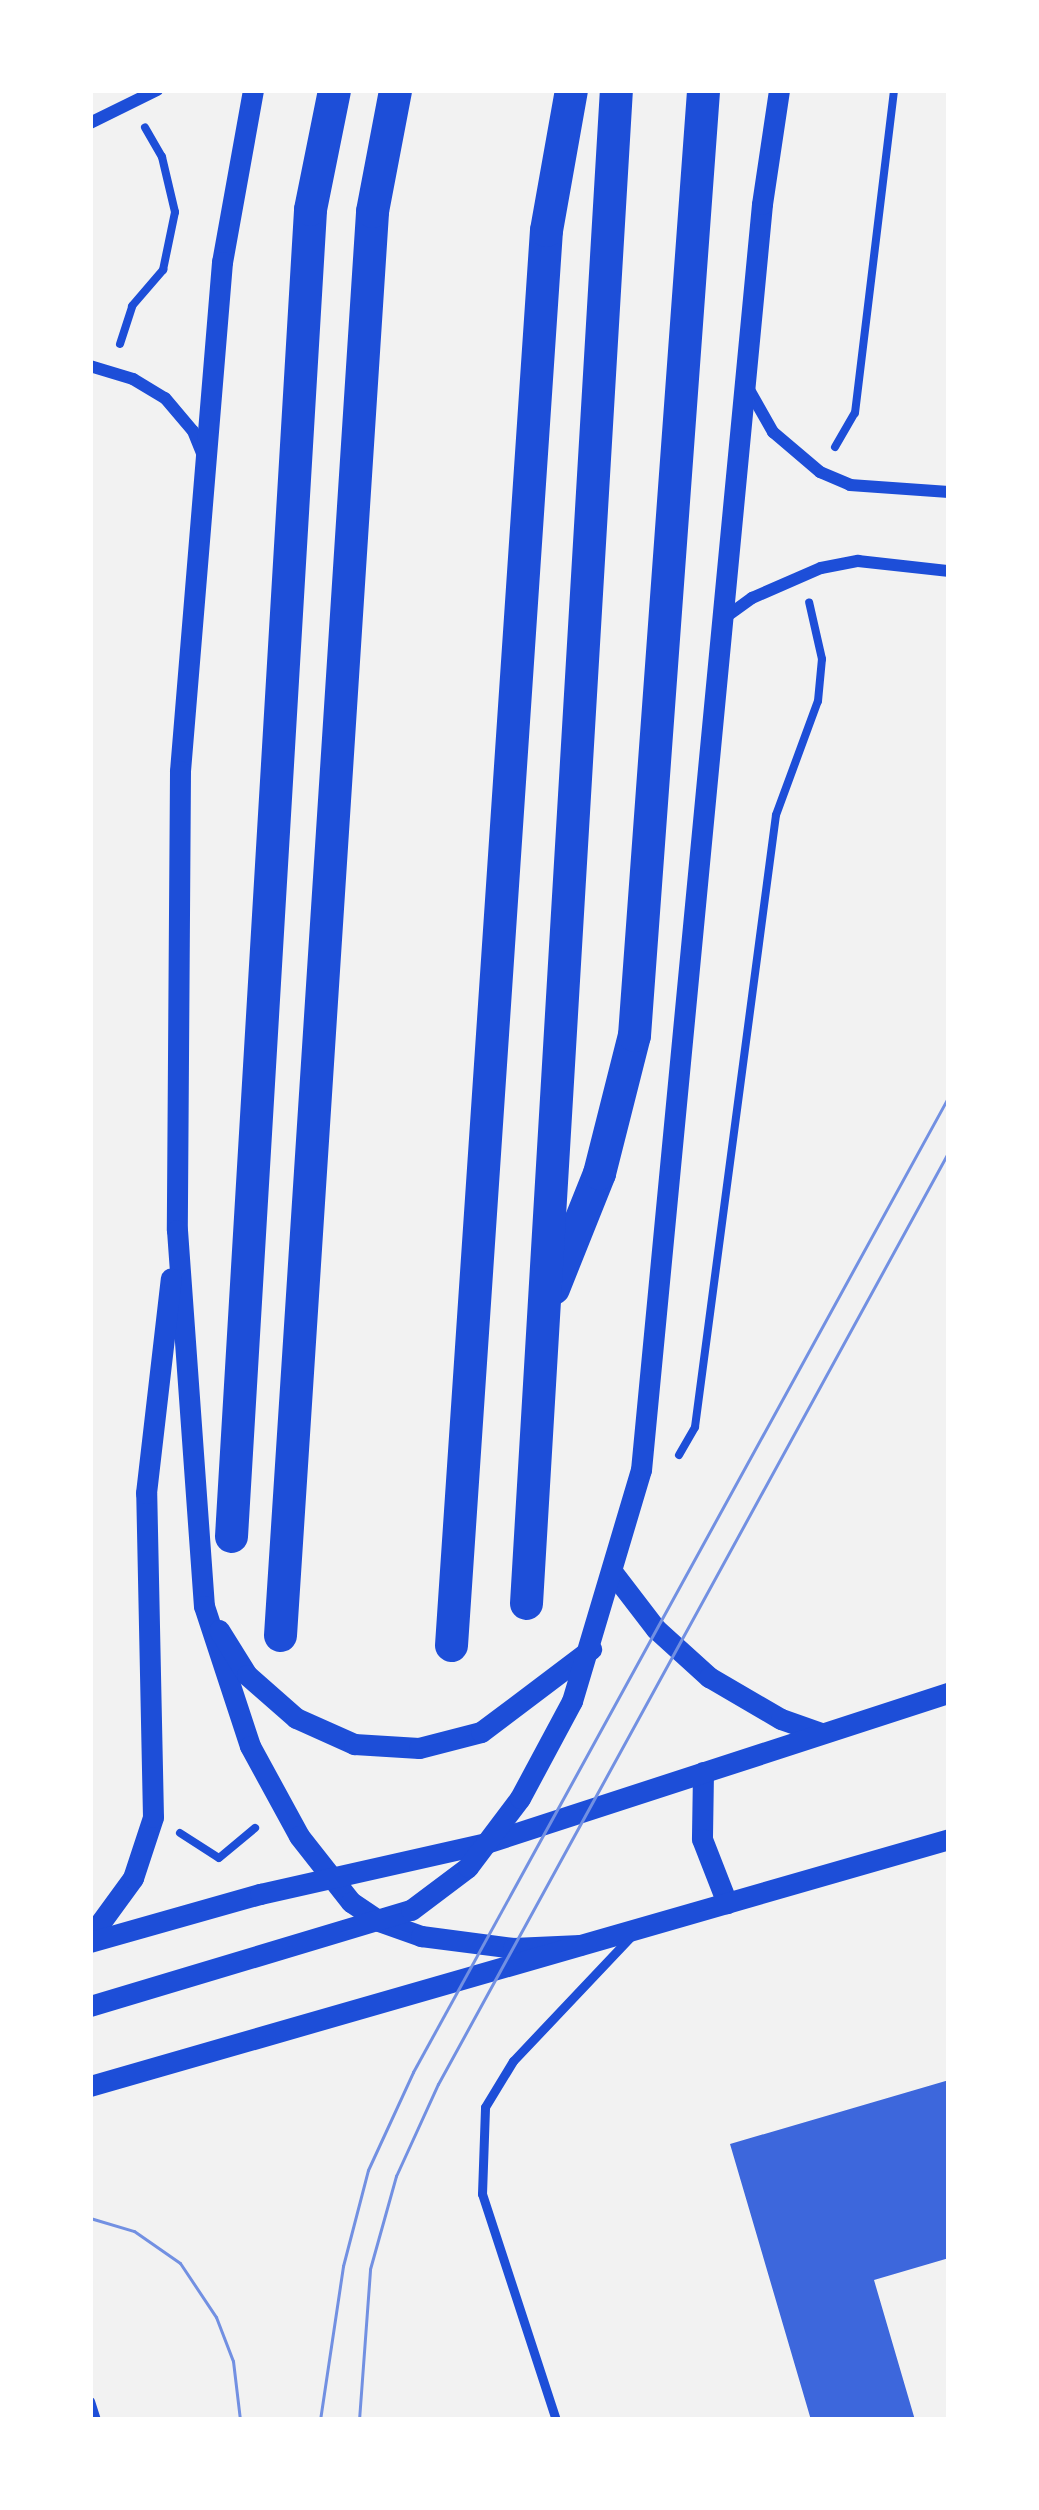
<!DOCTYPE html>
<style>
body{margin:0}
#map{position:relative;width:1039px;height:2510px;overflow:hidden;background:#f2f2f2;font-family:Lato,sans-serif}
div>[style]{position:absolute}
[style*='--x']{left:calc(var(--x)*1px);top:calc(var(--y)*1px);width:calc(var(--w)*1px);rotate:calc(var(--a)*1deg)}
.building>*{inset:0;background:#3d67dc}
.path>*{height:8px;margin:-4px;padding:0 4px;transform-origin:4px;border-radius:4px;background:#1d4ed8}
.service>*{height:9px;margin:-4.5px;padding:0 4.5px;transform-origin:4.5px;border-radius:4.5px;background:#1d4ed8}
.minor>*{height:12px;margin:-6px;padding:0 6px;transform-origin:6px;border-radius:6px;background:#1d4ed8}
.tertiary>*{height:21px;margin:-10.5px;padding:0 10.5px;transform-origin:10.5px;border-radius:10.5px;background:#1d4ed8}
.trunk>*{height:33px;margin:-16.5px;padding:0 16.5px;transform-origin:16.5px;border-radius:16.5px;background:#1d4ed8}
.tram>*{height:3px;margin:-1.5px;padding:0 1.5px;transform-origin:1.5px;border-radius:1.5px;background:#7290e2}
span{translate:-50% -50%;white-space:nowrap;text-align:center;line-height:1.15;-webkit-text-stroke:9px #fff;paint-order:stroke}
.frame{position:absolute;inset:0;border:93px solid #fff;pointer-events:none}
</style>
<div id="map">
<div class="building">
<div style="clip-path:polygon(949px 2080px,949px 2258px,874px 2280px,915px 2420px,811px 2420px,730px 2144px)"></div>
</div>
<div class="path">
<div style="--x:120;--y:344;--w:40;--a:-72"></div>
<div style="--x:132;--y:306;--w:48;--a:-49.3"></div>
<div style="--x:163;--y:270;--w:59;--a:-78.3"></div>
<div style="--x:175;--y:212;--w:57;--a:-103.3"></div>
<div style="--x:162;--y:157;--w:34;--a:-120"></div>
<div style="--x:835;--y:447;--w:39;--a:-60"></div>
<div style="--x:855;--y:413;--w:325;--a:-83.1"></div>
<div style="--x:679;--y:1455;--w:32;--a:-60"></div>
<div style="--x:695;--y:1427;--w:617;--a:-82.46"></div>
<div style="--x:776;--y:815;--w:121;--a:-69.8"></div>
<div style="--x:818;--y:701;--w:42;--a:-84.6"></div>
<div style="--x:822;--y:659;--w:58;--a:-102.8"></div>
<div style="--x:180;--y:1833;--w:46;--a:32.7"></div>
<div style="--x:219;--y:1858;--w:47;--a:-39.8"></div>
</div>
<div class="service">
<div style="--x:90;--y:2401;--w:20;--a:72"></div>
<div style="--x:556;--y:2420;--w:238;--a:-108.1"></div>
<div style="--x:482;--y:2194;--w:87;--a:-88"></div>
<div style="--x:485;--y:2107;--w:54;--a:-58.7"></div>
<div style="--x:513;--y:2061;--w:173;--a:-46.6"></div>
</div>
<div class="minor">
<div style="--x:90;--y:123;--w:75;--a:-26.2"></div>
<div style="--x:90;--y:366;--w:45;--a:16.8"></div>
<div style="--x:133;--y:379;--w:37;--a:31"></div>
<div style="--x:165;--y:398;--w:43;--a:49.7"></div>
<div style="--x:193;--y:431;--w:24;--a:68"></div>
<div style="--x:748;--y:388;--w:51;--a:60.4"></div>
<div style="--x:773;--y:432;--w:62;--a:40.4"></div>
<div style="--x:820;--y:472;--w:33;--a:23"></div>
<div style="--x:850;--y:485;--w:99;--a:4"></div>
<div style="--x:723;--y:619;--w:36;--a:-36"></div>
<div style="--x:752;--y:598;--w:75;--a:-23.5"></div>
<div style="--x:821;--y:568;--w:38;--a:-11"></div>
<div style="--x:858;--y:561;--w:92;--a:6.3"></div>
</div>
<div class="tertiary">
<div style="--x:253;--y:90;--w:175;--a:100.2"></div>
<div style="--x:222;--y:262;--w:511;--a:94.72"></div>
<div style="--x:180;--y:771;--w:459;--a:90.4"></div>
<div style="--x:177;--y:1230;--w:377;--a:85.9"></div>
<div style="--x:204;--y:1606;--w:147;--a:71.8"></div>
<div style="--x:250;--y:1746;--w:102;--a:61.4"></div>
<div style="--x:299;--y:1836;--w:84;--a:51.8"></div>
<div style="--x:351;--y:1902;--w:34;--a:34"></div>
<div style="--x:379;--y:1921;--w:45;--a:19.7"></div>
<div style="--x:421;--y:1936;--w:93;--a:7.4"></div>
<div style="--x:513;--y:1948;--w:67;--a:-2.6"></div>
<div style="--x:613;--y:1573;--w:71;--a:52.5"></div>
<div style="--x:656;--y:1629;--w:72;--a:42.2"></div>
<div style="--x:709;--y:1677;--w:83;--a:30.3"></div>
<div style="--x:781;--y:1719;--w:42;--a:19.3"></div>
<div style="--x:219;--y:1630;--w:53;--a:58.1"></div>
<div style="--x:247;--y:1675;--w:65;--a:41.3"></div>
<div style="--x:296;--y:1718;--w:64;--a:24.1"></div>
<div style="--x:354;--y:1744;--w:65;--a:3.5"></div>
<div style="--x:419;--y:1748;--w:64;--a:-14.5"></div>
<div style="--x:481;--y:1732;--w:138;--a:-37"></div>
<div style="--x:703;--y:1772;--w:67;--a:90.9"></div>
<div style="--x:702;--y:1839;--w:69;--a:68.7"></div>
<div style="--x:90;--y:1937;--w:73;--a:-53.9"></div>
<div style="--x:133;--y:1878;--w:64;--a:-71.8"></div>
<div style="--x:153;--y:1817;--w:324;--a:-91.2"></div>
<div style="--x:146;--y:1493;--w:216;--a:-83.4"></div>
<div style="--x:90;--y:1942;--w:177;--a:-15.8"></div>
<div style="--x:260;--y:1894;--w:232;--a:-12.7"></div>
<div style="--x:486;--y:1843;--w:487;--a:-18"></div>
<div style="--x:90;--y:2006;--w:335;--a:-16.7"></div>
<div style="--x:411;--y:1910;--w:71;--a:-37"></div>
<div style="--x:468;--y:1867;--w:86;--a:-53"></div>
<div style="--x:520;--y:1798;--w:110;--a:-61.8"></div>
<div style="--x:572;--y:1701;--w:241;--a:-73.4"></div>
<div style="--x:641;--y:1470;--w:1272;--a:-84.54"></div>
<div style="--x:762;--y:204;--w:115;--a:-81.5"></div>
<div style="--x:90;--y:2086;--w:894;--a:-16.04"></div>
</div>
<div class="trunk">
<div style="--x:553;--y:1288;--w:124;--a:-68.2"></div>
<div style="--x:599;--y:1173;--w:142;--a:-75.8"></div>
<div style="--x:634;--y:1035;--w:948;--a:-85.82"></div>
<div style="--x:231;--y:1536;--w:1329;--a:-86.59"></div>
<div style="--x:310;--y:209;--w:121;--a:-78.6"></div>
<div style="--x:526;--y:1603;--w:1516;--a:-86.6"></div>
<div style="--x:280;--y:1635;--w:1427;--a:-86.3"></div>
<div style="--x:372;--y:211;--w:123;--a:-79.2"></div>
<div style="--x:451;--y:1645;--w:1418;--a:-86.16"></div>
<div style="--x:546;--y:230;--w:142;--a:-79.9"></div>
</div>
<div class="tram">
<div style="--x:90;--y:2218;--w:46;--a:16.5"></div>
<div style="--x:134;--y:2231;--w:56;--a:34.8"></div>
<div style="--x:180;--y:2263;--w:65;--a:56.3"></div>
<div style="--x:216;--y:2317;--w:47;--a:68.9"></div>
<div style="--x:233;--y:2361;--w:59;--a:83.2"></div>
<div style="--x:320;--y:2420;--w:156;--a:-81.5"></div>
<div style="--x:343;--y:2266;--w:99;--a:-75.4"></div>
<div style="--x:368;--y:2170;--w:108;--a:-65.3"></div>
<div style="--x:413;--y:2072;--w:1113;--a:-61.23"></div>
<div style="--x:359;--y:2420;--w:151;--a:-85.8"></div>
<div style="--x:370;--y:2269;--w:97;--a:-74.4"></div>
<div style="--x:396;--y:2176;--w:101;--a:-65.5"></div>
<div style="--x:438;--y:2084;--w:1064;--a:-61.29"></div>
</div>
<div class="frame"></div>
</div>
